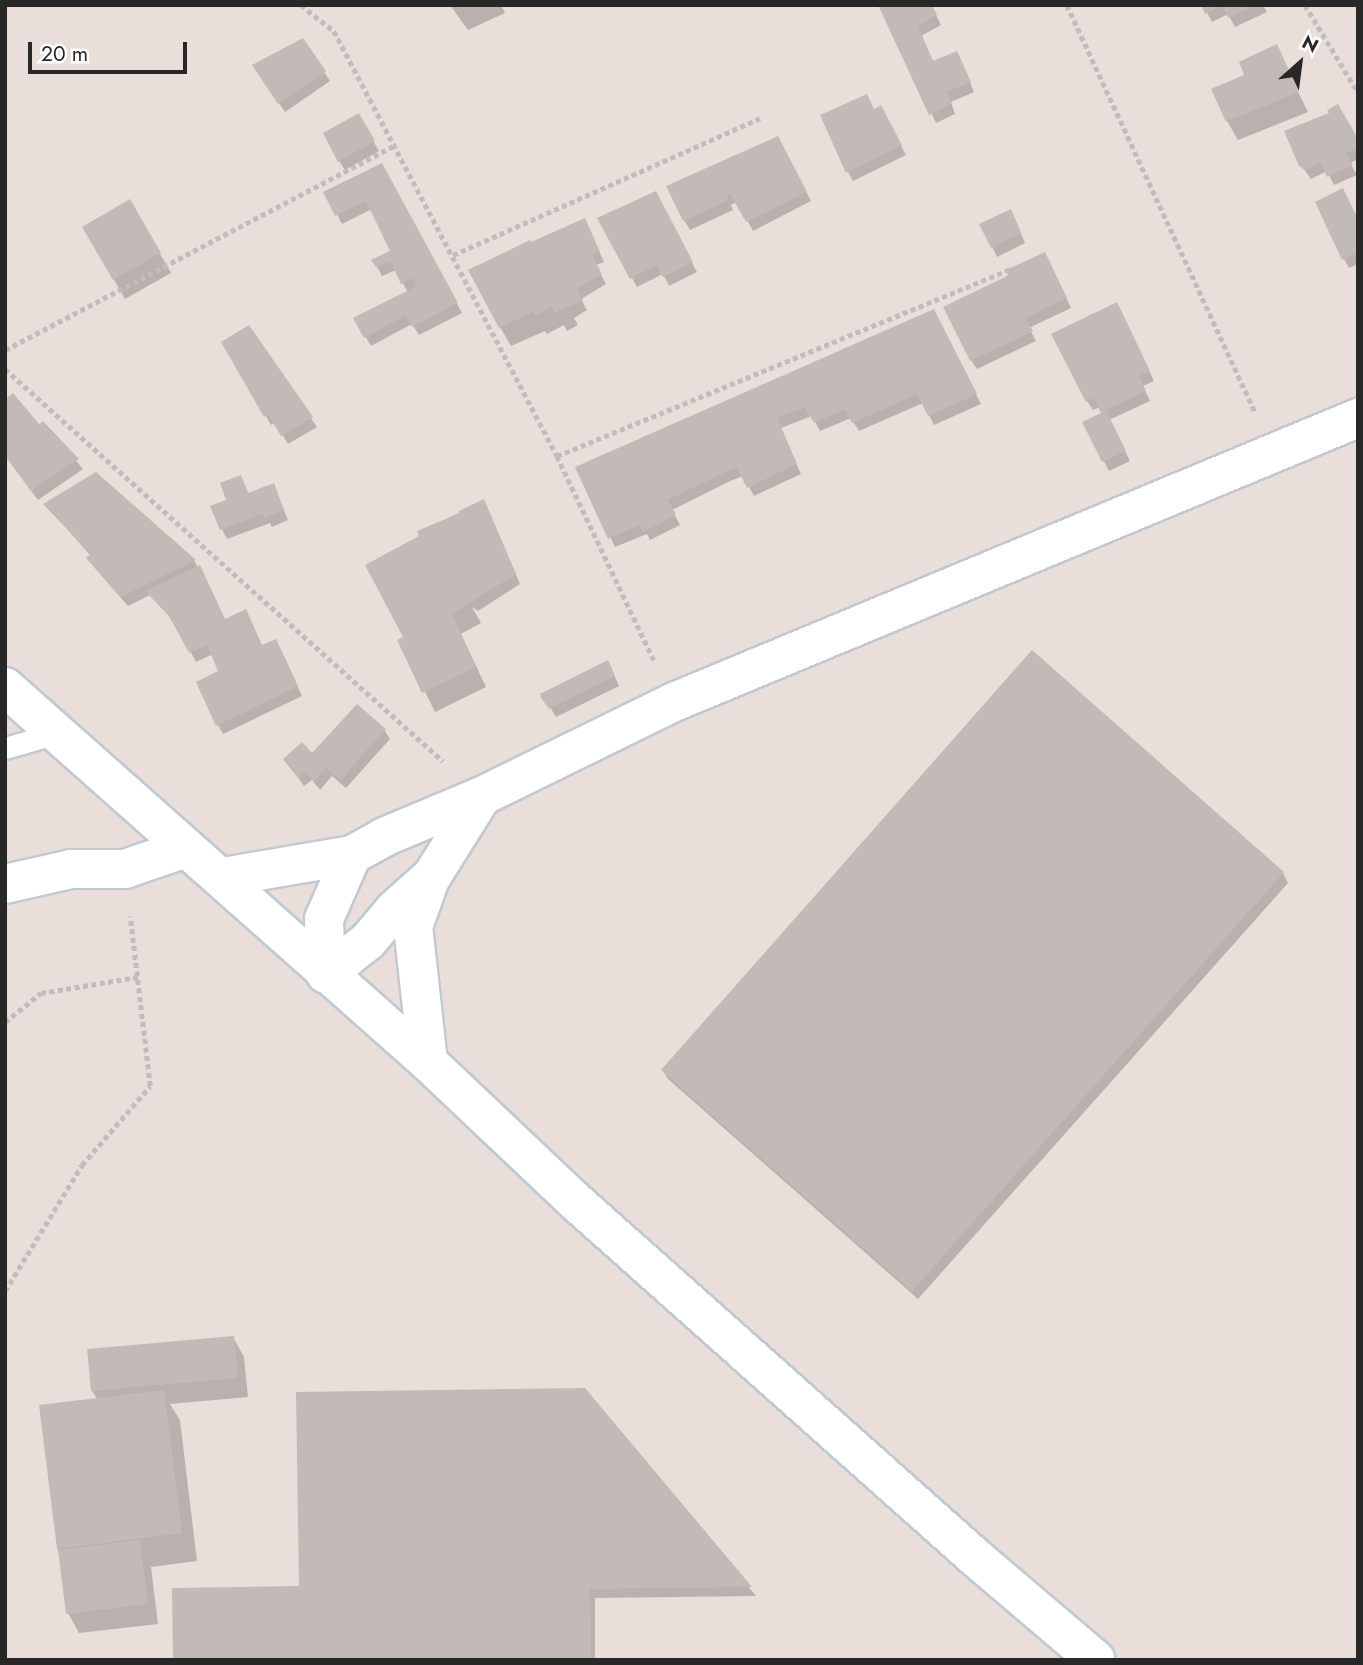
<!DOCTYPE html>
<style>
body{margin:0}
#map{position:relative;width:1363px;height:1665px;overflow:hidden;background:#e9deda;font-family:Jost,sans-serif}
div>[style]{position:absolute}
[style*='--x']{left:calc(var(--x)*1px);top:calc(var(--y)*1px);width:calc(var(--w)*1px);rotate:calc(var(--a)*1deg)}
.shadow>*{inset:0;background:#0003}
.building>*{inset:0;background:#c2bab6}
.path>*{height:4.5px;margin-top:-2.25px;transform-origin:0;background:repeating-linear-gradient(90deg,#bebebe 0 5px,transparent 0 8.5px)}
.roads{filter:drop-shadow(2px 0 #c2c9d1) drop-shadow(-2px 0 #c2c9d1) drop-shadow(0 2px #c2c9d1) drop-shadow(0 -2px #c2c9d1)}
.service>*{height:21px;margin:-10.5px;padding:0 10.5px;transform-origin:10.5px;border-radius:10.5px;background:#fff}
.minor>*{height:38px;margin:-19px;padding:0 19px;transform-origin:19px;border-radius:19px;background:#fff}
.tertiary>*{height:38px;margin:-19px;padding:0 19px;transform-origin:19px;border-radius:19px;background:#fff}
span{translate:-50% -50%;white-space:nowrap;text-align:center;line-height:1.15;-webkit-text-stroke:7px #fff;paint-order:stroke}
.frame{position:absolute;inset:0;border:7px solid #282828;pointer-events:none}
.north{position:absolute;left:1265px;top:28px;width:70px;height:70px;-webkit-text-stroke:5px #fff;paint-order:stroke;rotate:28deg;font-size:19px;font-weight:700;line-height:28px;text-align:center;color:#282828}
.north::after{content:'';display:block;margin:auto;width:24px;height:32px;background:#282828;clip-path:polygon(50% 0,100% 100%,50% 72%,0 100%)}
.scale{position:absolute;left:28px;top:42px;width:159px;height:32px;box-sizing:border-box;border:4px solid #282828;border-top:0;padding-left:9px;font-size:21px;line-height:24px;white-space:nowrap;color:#282828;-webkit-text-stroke:5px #fff;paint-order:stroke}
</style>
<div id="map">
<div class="shadow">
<div style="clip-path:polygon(450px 5px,501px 5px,505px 13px,468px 30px)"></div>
<div style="clip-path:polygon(880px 5px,931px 5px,941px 25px,921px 36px,934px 63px,962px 62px,974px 92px,951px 102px,955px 114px,936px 123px)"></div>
<div style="clip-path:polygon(1203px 5px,1263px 5px,1267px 12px,1235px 27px,1228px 14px,1212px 22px)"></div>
<div style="clip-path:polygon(303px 40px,330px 81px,285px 112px,260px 75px)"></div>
<div style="clip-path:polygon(1276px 47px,1308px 112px,1238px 140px,1227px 121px,1246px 76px)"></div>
<div style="clip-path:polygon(874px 111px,886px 117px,906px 155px,853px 181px,848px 172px)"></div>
<div style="clip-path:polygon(1331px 114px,1358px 142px,1358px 159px,1350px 163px,1357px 175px,1334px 185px,1327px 171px,1311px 179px,1301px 165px)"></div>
<div style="clip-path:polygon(358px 115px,379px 151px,345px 170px,339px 161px)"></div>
<div style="clip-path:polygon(783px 148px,811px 201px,753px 231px,737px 202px,731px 205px,733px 210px,690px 230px,684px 220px)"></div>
<div style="clip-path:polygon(381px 165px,462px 313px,419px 335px,412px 324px,371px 346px,355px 319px,408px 293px,396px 270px,382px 276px,374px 261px,393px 252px,372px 209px,342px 224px,326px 193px)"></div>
<div style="clip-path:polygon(655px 193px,697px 272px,669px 286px,663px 274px,637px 287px,599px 219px)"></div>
<div style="clip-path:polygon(130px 201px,171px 273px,125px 299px,84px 228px)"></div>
<div style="clip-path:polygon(1016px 221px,1025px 243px,997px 257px,982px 225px)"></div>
<div style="clip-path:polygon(1358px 221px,1358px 264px,1349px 268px,1344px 259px)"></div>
<div style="clip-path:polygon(589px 230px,604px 262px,596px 265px,606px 284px,581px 299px,587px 310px,574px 318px,578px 325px,567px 331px,564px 325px,547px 334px,545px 331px,511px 346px,500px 327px,530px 242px)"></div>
<div style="clip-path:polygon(1050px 263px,1071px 308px,1029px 328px,1036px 341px,977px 369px,971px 360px)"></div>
<div style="clip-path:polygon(1122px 313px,1154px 381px,1143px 386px,1150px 401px,1109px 420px,1130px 461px,1109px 471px,1084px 423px,1103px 413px,1100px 407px,1093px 410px,1087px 401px)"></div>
<div style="clip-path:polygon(939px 321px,981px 404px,934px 425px,923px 403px,859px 431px,851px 418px,820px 431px,812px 416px,781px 428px,801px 474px,754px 496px,743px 476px,730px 481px,672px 510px,680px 525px,650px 540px,647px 534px,615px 547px,577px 468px)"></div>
<div style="clip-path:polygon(249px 327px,317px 427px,288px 444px,275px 422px,271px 425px,223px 342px)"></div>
<div style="clip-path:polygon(43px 423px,83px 469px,38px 500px,5px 455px)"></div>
<div style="clip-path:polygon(96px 474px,195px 562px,225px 621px,262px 647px,281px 650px,302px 696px,223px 734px,218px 725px,221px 672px,213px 654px,196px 662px,176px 624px,150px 595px,128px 606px,94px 567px,89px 558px,91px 556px,45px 504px)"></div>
<div style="clip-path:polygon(241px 477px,249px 495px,273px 485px,288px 520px,272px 527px,270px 523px,227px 539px,222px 529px,228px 501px)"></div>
<div style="clip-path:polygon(484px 501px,520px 584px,478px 611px,472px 607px,481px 623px,461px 634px,486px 687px,435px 712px,400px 641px,406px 638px,419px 532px)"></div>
<div style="clip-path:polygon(613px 672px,619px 686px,556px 717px,543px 695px)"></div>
<div style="clip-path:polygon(384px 730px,390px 739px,346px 788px,332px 776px,320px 790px,312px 780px,304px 786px,285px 759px,312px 755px)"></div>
<div style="clip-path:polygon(1283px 873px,1288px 883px,918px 1299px,668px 1079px,663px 1070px)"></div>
<div style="clip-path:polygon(233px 1337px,244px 1357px,248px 1397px,170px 1404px,180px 1420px,197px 1561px,151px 1567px,158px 1624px,79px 1633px,68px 1613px,58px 1548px,98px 1400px,92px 1391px)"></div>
<div style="clip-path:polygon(584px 1389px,756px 1596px,595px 1598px,595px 1660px,175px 1660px,300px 1588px)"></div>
</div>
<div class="building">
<div style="clip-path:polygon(878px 5px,932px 5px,937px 15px,918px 26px,933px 61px,957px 51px,971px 82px,947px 92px,951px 104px,929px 115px)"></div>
<div style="clip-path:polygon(1201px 5px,1256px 5px,1228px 18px,1222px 5px,1205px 14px)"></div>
<div style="clip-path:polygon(303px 38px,326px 71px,278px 104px,252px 65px)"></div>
<div style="clip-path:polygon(1277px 44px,1299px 92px,1226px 122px,1211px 89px,1244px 75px,1239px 62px)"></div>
<div style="clip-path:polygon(867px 94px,874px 109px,881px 105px,902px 145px,846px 173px,820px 115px)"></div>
<div style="clip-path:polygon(1338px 104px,1358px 139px,1358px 148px,1346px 153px,1353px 165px,1327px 177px,1321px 162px,1305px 170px,1299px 166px,1284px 131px,1329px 113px,1327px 110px)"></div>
<div style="clip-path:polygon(359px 113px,375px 141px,338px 162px,323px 133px)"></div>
<div style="clip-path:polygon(778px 136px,807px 192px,746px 222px,730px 194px,727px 195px,729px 200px,683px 221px,666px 186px)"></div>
<div style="clip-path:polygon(382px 163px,458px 303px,412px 327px,406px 315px,364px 338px,353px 318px,417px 286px,413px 278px,401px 284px,390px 261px,376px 267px,371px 260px,390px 251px,366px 201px,335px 216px,323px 192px)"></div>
<div style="clip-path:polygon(1343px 188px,1358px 219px,1358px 252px,1342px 260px,1315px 202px)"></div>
<div style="clip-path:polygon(656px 191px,693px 262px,663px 277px,656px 265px,630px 279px,597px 218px)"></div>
<div style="clip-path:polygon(130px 199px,161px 253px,113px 280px,82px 227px)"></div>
<div style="clip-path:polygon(1011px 209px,1021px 233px,991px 248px,979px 224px)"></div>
<div style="clip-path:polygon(585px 218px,600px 252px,592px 255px,602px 274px,577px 289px,583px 300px,555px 313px,551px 307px,534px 316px,533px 312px,499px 328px,468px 270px,530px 240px,531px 242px)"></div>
<div style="clip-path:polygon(1045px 252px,1067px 298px,1025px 318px,1033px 331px,970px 361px,943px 307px,1003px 278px,1008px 275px,1006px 270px)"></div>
<div style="clip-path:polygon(1117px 302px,1150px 371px,1139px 376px,1146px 391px,1106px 410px,1126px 451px,1102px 462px,1082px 422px,1101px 413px,1094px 398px,1086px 402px,1051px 334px)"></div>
<div style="clip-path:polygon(934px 309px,977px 394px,928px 416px,917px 394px,852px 423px,845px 409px,814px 423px,805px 407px,797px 410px,777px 418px,797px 464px,747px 488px,737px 468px,725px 472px,668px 500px,676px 515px,643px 532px,640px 525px,608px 539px,575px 467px)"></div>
<div style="clip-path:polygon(249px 325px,313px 417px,281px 436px,268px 414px,264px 417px,221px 342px)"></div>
<div style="clip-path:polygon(13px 393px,39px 424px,43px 421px,79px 459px,31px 491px,5px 456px,5px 399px)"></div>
<div style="clip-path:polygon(96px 472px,196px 560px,121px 597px,86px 558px,91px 554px,43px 504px)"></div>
<div style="clip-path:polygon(241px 475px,248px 493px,274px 483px,284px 510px,265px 518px,263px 514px,220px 530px,210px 506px,226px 500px,220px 483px)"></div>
<div style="clip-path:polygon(484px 499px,516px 574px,452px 614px,476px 667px,422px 693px,397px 640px,403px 637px,365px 565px,419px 536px,417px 531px,460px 513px,459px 511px)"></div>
<div style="clip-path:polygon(200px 565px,225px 619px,246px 609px,262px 645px,276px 639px,298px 686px,216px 726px,196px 682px,218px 671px,207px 645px,189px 653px,169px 616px,145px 591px)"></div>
<div style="clip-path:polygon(1032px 650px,1284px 872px,912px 1291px,661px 1070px)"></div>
<div style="clip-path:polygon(608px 660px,615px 676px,549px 709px,541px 698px,540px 694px)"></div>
<div style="clip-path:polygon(357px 704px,386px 729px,340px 780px,326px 768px,314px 781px,305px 772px,298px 778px,283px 759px,302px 742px,312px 753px)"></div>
<div style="clip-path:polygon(234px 1336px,238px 1378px,91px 1391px,87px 1349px)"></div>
<div style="clip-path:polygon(585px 1388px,752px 1587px,590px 1589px,591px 1660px,173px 1660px,172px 1588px,299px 1586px,296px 1392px)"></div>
<div style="clip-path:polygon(164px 1390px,182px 1533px,57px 1549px,39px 1405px)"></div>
<div style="clip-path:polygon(140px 1540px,148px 1604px,66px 1614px,58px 1550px)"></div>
</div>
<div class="path">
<div style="--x:301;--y:5;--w:42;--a:38.2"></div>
<div style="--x:334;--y:31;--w:480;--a:62.3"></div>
<div style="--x:557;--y:456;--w:226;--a:64.6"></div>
<div style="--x:1067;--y:5;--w:448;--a:65.2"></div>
<div style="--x:1305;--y:5;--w:102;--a:58.7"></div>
<div style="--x:453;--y:255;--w:336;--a:-24"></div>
<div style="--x:5;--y:350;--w:441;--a:-27.7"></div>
<div style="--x:5;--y:369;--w:588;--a:41.83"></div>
<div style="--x:557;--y:456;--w:490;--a:-22.4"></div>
<div style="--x:5;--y:1022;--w:46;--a:-38.9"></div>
<div style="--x:41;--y:993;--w:98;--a:-9.4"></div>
<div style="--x:5;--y:1291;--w:148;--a:-58.6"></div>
<div style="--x:82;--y:1165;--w:104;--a:-49.3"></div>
<div style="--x:150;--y:1086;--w:171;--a:-96.7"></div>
</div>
<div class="roads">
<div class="service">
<div style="--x:5;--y:748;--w:54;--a:-16.1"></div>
</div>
<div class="minor">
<div style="--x:223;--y:877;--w:131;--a:-9.7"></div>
<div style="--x:352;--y:855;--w:37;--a:-29"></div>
<div style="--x:384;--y:837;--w:106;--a:-22.7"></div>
<div style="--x:482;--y:796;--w:214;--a:-26.1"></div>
<div style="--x:674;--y:702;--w:741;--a:-22.55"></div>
<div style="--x:5;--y:884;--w:68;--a:-12.8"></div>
<div style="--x:71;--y:869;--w:54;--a:0"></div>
<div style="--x:125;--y:869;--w:65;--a:-19"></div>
<div style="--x:326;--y:974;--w:53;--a:-38.2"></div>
<div style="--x:368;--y:941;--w:40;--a:-50"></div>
<div style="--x:394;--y:910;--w:51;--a:-41.8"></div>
<div style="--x:432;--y:876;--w:94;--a:-58"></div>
<div style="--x:326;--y:974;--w:55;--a:-92.1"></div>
<div style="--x:324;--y:919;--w:70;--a:-66.4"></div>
<div style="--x:428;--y:1062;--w:136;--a:-96.3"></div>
<div style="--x:413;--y:927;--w:51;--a:-70.5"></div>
</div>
<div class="tertiary">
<div style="--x:5;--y:687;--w:565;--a:41.56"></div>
<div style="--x:428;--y:1062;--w:204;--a:43.4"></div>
<div style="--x:576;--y:1202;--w:535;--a:41.67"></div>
<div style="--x:976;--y:1558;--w:157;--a:40.4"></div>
</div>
</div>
<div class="frame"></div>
<div class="north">N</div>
<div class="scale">20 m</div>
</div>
